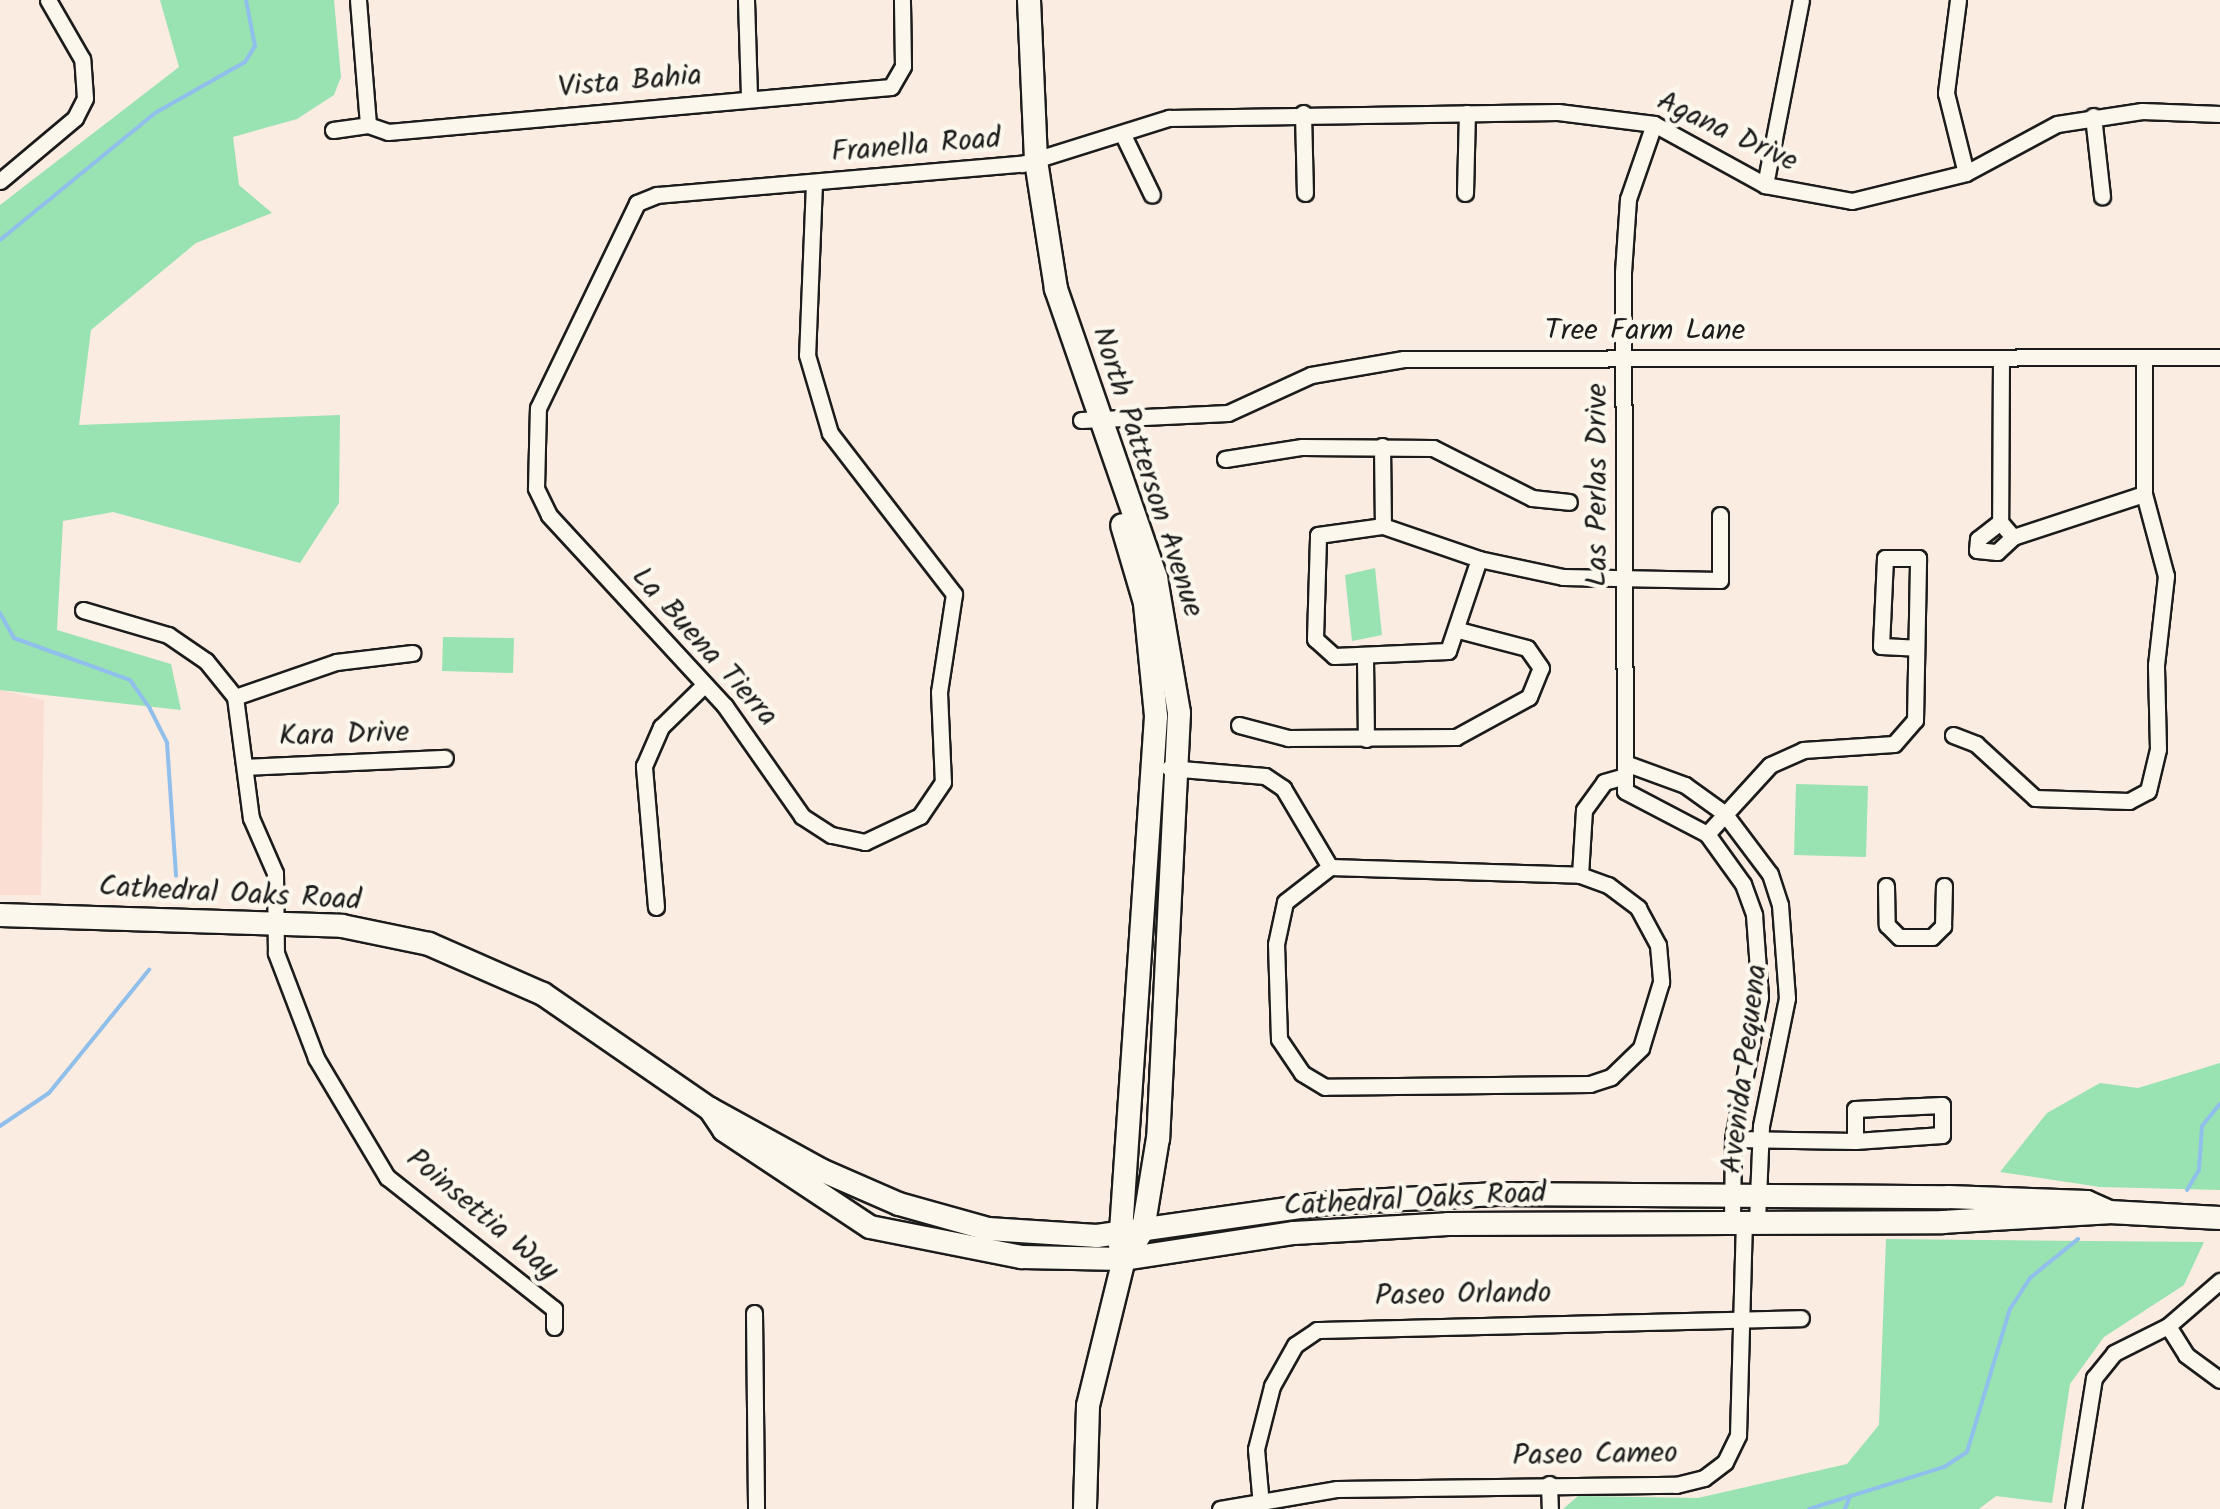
<!DOCTYPE html>
<style>
body{margin:0}
#map{position:relative;width:2220px;height:1509px;overflow:hidden;background:#fbece1;font-family:Kalam,sans-serif}
div>[style]{position:absolute}
[style*='--x']{left:calc(var(--x)*1px);top:calc(var(--y)*1px);width:calc(var(--w)*1px);rotate:calc(var(--a)*1deg)}
.built>*{inset:0;background:#faded4}
.green>*{inset:0;background:#99e2b2}
.stream>*{height:4px;margin:-2px;padding:0 2px;transform-origin:2px;border-radius:2px;background:#90bfeb}
.roads{filter:drop-shadow(2px 0 #1c1c1c) drop-shadow(-2px 0 #1c1c1c) drop-shadow(0 2px #1c1c1c) drop-shadow(0 -2px #1c1c1c)}
.street>*{height:15px;margin:-7.5px;padding:0 7.5px;transform-origin:7.5px;border-radius:7.5px;background:#fbf7ec}
.secondary>*{height:22px;margin:-11px;padding:0 11px;transform-origin:11px;border-radius:11px;background:#fbf7ec}
span{translate:-50% -50%;white-space:nowrap;text-align:center;line-height:1.15;-webkit-text-stroke:9px #fbf7ec;paint-order:stroke}
.street-label{font-size:30px;color:#1c1c1c}
</style>
<div id="map">
<div class="built">
<div style="clip-path:polygon(0 690px,44px 700px,41px 895px,0 895px)"></div>
</div>
<div class="green">
<div style="clip-path:polygon(160px 0,334px 0,341px 77px,334px 95px,297px 119px,233px 137px,239px 185px,272px 213px,196px 243px,91px 330px,79px 425px,340px 415px,339px 503px,300px 563px,113px 512px,63px 521px,57px 630px,171px 664px,181px 710px,0 690px,0 205px,179px 67px)"></div>
<div style="clip-path:polygon(1375px 568px,1382px 635px,1352px 641px,1345px 575px)"></div>
<div style="clip-path:polygon(443px 637px,514px 638px,513px 673px,442px 671px)"></div>
<div style="clip-path:polygon(1796px 784px,1868px 786px,1866px 857px,1794px 855px)"></div>
<div style="clip-path:polygon(2220px 1063px,2220px 1190px,2100px 1187px,2000px 1172px,2047px 1113px,2100px 1083px,2138px 1088px)"></div>
<div style="clip-path:polygon(1886px 1239px,2204px 1242px,2184px 1285px,2104px 1337px,2070px 1384px,2052px 1503px,1996px 1496px,1979px 1509px,1563px 1509px,1578px 1496px,1698px 1498px,1847px 1464px,1879px 1425px)"></div>
</div>
<div class="stream">
<div style="--x:0;--y:240;--w:200;--a:-39.3"></div>
<div style="--x:155;--y:113;--w:103;--a:-29.5"></div>
<div style="--x:245;--y:62;--w:19;--a:-58"></div>
<div style="--x:255;--y:46;--w:47;--a:-101.1"></div>
<div style="--x:0;--y:613;--w:29;--a:61"></div>
<div style="--x:14;--y:638;--w:123;--a:19.9"></div>
<div style="--x:130;--y:680;--w:35;--a:55"></div>
<div style="--x:150;--y:709;--w:38;--a:63"></div>
<div style="--x:167;--y:743;--w:133;--a:86.1"></div>
<div style="--x:0;--y:1126;--w:59;--a:-34"></div>
<div style="--x:49;--y:1093;--w:159;--a:-50.9"></div>
<div style="--x:2187;--y:1190;--w:23;--a:-59"></div>
<div style="--x:2199;--y:1170;--w:44;--a:-86.1"></div>
<div style="--x:2202;--y:1126;--w:28;--a:-51"></div>
<div style="--x:1809;--y:1509;--w:141;--a:-17.3"></div>
<div style="--x:1944;--y:1467;--w:27;--a:-33"></div>
<div style="--x:1967;--y:1452;--w:149;--a:-73.3"></div>
<div style="--x:2010;--y:1309;--w:37;--a:-57"></div>
<div style="--x:2030;--y:1278;--w:62;--a:-39.1"></div>
<div style="--x:1845;--y:1509;--w:11;--a:-68"></div>
</div>
<div class="roads">
<div class="street">
<div style="--x:358;--y:0;--w:125;--a:85.4"></div>
<div style="--x:746;--y:0;--w:98;--a:88.2"></div>
<div style="--x:1958;--y:0;--w:94;--a:97.4"></div>
<div style="--x:1946;--y:93;--w:82;--a:76"></div>
<div style="--x:1303;--y:113;--w:80;--a:88.6"></div>
<div style="--x:2093;--y:116;--w:81;--a:83.6"></div>
<div style="--x:1654;--y:124;--w:79;--a:109.1"></div>
<div style="--x:1628;--y:199;--w:74;--a:93.9"></div>
<div style="--x:1623;--y:273;--w:518;--a:89.78"></div>
<div style="--x:1625;--y:791;--w:93;--a:27.7"></div>
<div style="--x:1707;--y:834;--w:62;--a:54.2"></div>
<div style="--x:1743;--y:884;--w:33;--a:70"></div>
<div style="--x:1754;--y:915;--w:82;--a:85.8"></div>
<div style="--x:1760;--y:997;--w:145;--a:100.8"></div>
<div style="--x:1733;--y:1139;--w:83;--a:90.7"></div>
<div style="--x:368;--y:125;--w:21;--a:19"></div>
<div style="--x:388;--y:132;--w:505;--a:-5.11"></div>
<div style="--x:891;--y:87;--w:24;--a:-60"></div>
<div style="--x:903;--y:66;--w:66;--a:-90.9"></div>
<div style="--x:333;--y:130;--w:35;--a:-8"></div>
<div style="--x:1124;--y:137;--w:64;--a:64.2"></div>
<div style="--x:0;--y:181;--w:98;--a:-40"></div>
<div style="--x:75;--y:118;--w:22;--a:-63"></div>
<div style="--x:85;--y:98;--w:39;--a:-94"></div>
<div style="--x:82;--y:59;--w:68;--a:-120"></div>
<div style="--x:814;--y:183;--w:172;--a:92.3"></div>
<div style="--x:807;--y:355;--w:81;--a:73.6"></div>
<div style="--x:830;--y:433;--w:203;--a:52.4"></div>
<div style="--x:954;--y:594;--w:99;--a:98.7"></div>
<div style="--x:939;--y:692;--w:90;--a:87.5"></div>
<div style="--x:943;--y:782;--w:41;--a:124.1"></div>
<div style="--x:920;--y:816;--w:61;--a:154.7"></div>
<div style="--x:865;--y:842;--w:35;--a:-168"></div>
<div style="--x:831;--y:835;--w:35;--a:-147"></div>
<div style="--x:802;--y:816;--w:134;--a:-125"></div>
<div style="--x:725;--y:706;--w:260;--a:-132.7"></div>
<div style="--x:549;--y:515;--w:30;--a:-116"></div>
<div style="--x:536;--y:488;--w:80;--a:-88.6"></div>
<div style="--x:538;--y:408;--w:228;--a:-64.2"></div>
<div style="--x:637;--y:203;--w:22;--a:-22"></div>
<div style="--x:657;--y:195;--w:366;--a:-4.9"></div>
<div style="--x:1022;--y:164;--w:154;--a:-17.4"></div>
<div style="--x:1169;--y:118;--w:389;--a:-0.9"></div>
<div style="--x:1558;--y:112;--w:97;--a:7.1"></div>
<div style="--x:1654;--y:124;--w:127;--a:28.8"></div>
<div style="--x:1765;--y:185;--w:88;--a:10.4"></div>
<div style="--x:1852;--y:201;--w:117;--a:-13.8"></div>
<div style="--x:1966;--y:173;--w:103;--a:-28.3"></div>
<div style="--x:2057;--y:124;--w:86;--a:-8.7"></div>
<div style="--x:2142;--y:111;--w:78;--a:2.2"></div>
<div style="--x:1765;--y:185;--w:188;--a:-79"></div>
<div style="--x:1465;--y:193;--w:80;--a:-88.6"></div>
<div style="--x:2001;--y:358;--w:164;--a:90.3"></div>
<div style="--x:2000;--y:522;--w:20;--a:49"></div>
<div style="--x:2013;--y:537;--w:138;--a:-18.2"></div>
<div style="--x:1081;--y:420;--w:147;--a:-2.7"></div>
<div style="--x:1228;--y:413;--w:91;--a:-24.6"></div>
<div style="--x:1311;--y:375;--w:94;--a:-9.8"></div>
<div style="--x:1404;--y:359;--w:816;--a:-0.14"></div>
<div style="--x:1382;--y:446;--w:80;--a:89.3"></div>
<div style="--x:1225;--y:459;--w:78;--a:-8.9"></div>
<div style="--x:1302;--y:447;--w:131;--a:0.4"></div>
<div style="--x:1433;--y:448;--w:111;--a:26.8"></div>
<div style="--x:1532;--y:498;--w:37;--a:6"></div>
<div style="--x:2000;--y:522;--w:28;--a:142"></div>
<div style="--x:1978;--y:539;--w:11;--a:95"></div>
<div style="--x:1977;--y:550;--w:20;--a:6"></div>
<div style="--x:1997;--y:552;--w:22;--a:-43"></div>
<div style="--x:1383;--y:526;--w:102;--a:19"></div>
<div style="--x:1479;--y:559;--w:97;--a:108.6"></div>
<div style="--x:1448;--y:651;--w:114;--a:177.5"></div>
<div style="--x:1334;--y:656;--w:25;--a:-138"></div>
<div style="--x:1315;--y:639;--w:104;--a:-88.3"></div>
<div style="--x:1318;--y:535;--w:66;--a:-7.9"></div>
<div style="--x:1479;--y:559;--w:86;--a:12.1"></div>
<div style="--x:1563;--y:577;--w:157;--a:1.1"></div>
<div style="--x:1720;--y:580;--w:65;--a:-90"></div>
<div style="--x:83;--y:610;--w:89;--a:16.4"></div>
<div style="--x:168;--y:635;--w:46;--a:34.4"></div>
<div style="--x:206;--y:661;--w:46;--a:51.1"></div>
<div style="--x:235;--y:697;--w:122;--a:82.5"></div>
<div style="--x:251;--y:818;--w:60;--a:66.4"></div>
<div style="--x:275;--y:873;--w:80;--a:89.3"></div>
<div style="--x:276;--y:953;--w:112;--a:69.1"></div>
<div style="--x:316;--y:1058;--w:139;--a:59.2"></div>
<div style="--x:387;--y:1177;--w:213;--a:38.3"></div>
<div style="--x:554;--y:1309;--w:18;--a:90"></div>
<div style="--x:1365;--y:659;--w:80;--a:89.3"></div>
<div style="--x:235;--y:697;--w:107;--a:-19.1"></div>
<div style="--x:336;--y:662;--w:77;--a:-6.8"></div>
<div style="--x:1239;--y:725;--w:51;--a:14.9"></div>
<div style="--x:1288;--y:738;--w:168;--a:-0.3"></div>
<div style="--x:1456;--y:737;--w:83;--a:-28.7"></div>
<div style="--x:1529;--y:697;--w:31;--a:-68"></div>
<div style="--x:1541;--y:668;--w:24;--a:-125"></div>
<div style="--x:1527;--y:648;--w:71;--a:-165.4"></div>
<div style="--x:1953;--y:735;--w:25;--a:21"></div>
<div style="--x:1976;--y:744;--w:80;--a:42.5"></div>
<div style="--x:2035;--y:798;--w:94;--a:1.8"></div>
<div style="--x:2129;--y:801;--w:21;--a:-28"></div>
<div style="--x:2148;--y:791;--w:43;--a:-76.6"></div>
<div style="--x:2158;--y:749;--w:84;--a:-91.4"></div>
<div style="--x:2156;--y:665;--w:90;--a:-83.6"></div>
<div style="--x:2166;--y:576;--w:85;--a:-105"></div>
<div style="--x:2144;--y:494;--w:137;--a:-90"></div>
<div style="--x:1625;--y:763;--w:64;--a:20.1"></div>
<div style="--x:1685;--y:785;--w:48;--a:35.7"></div>
<div style="--x:1724;--y:813;--w:76;--a:53"></div>
<div style="--x:1770;--y:874;--w:33;--a:72"></div>
<div style="--x:1780;--y:905;--w:93;--a:85.7"></div>
<div style="--x:1787;--y:998;--w:131;--a:101.5"></div>
<div style="--x:1761;--y:1126;--w:96;--a:92.4"></div>
<div style="--x:245;--y:767;--w:200;--a:-2.6"></div>
<div style="--x:1169;--y:768;--w:96;--a:4.8"></div>
<div style="--x:1265;--y:776;--w:22;--a:34"></div>
<div style="--x:1283;--y:788;--w:92;--a:59.3"></div>
<div style="--x:1330;--y:867;--w:250;--a:1.8"></div>
<div style="--x:1580;--y:875;--w:30;--a:20"></div>
<div style="--x:1608;--y:885;--w:38;--a:37"></div>
<div style="--x:1638;--y:908;--w:42;--a:61.6"></div>
<div style="--x:1658;--y:945;--w:37;--a:85"></div>
<div style="--x:1661;--y:982;--w:69;--a:106.9"></div>
<div style="--x:1641;--y:1048;--w:42;--a:136"></div>
<div style="--x:1611;--y:1077;--w:22;--a:162"></div>
<div style="--x:1590;--y:1084;--w:265;--a:179.4"></div>
<div style="--x:1325;--y:1087;--w:27;--a:-149"></div>
<div style="--x:1302;--y:1073;--w:41;--a:-124.1"></div>
<div style="--x:1279;--y:1039;--w:95;--a:-91.8"></div>
<div style="--x:1276;--y:944;--w:43;--a:-77.9"></div>
<div style="--x:1285;--y:902;--w:57;--a:-37.9"></div>
<div style="--x:1707;--y:834;--w:93;--a:-47.6"></div>
<div style="--x:1770;--y:765;--w:36;--a:-24"></div>
<div style="--x:1803;--y:750;--w:91;--a:-3.8"></div>
<div style="--x:1894;--y:744;--w:32;--a:-49"></div>
<div style="--x:1915;--y:720;--w:162;--a:-88.9"></div>
<div style="--x:1918;--y:558;--w:33;--a:180"></div>
<div style="--x:1885;--y:558;--w:88;--a:92.6"></div>
<div style="--x:1881;--y:646;--w:35;--a:3"></div>
<div style="--x:1580;--y:875;--w:65;--a:-86.5"></div>
<div style="--x:1584;--y:810;--w:34;--a:-54"></div>
<div style="--x:1604;--y:782;--w:22;--a:-16"></div>
<div style="--x:1886;--y:886;--w:39;--a:89"></div>
<div style="--x:1887;--y:925;--w:17;--a:45"></div>
<div style="--x:1899;--y:937;--w:33;--a:0"></div>
<div style="--x:1932;--y:937;--w:16;--a:-45"></div>
<div style="--x:1943;--y:926;--w:40;--a:-88.6"></div>
<div style="--x:656;--y:907;--w:142;--a:-94.9"></div>
<div style="--x:644;--y:766;--w:43;--a:-66.4"></div>
<div style="--x:661;--y:727;--w:57;--a:-44.3"></div>
<div style="--x:1733;--y:1139;--w:122;--a:0.9"></div>
<div style="--x:1855;--y:1141;--w:32;--a:-90"></div>
<div style="--x:1855;--y:1109;--w:87;--a:-2.6"></div>
<div style="--x:1942;--y:1105;--w:30;--a:90"></div>
<div style="--x:1942;--y:1135;--w:87;--a:176.1"></div>
<div style="--x:754;--y:1313;--w:196;--a:89.4"></div>
<div style="--x:2168;--y:1326;--w:34;--a:58"></div>
<div style="--x:2186;--y:1355;--w:42;--a:36.3"></div>
<div style="--x:1549;--y:1484;--w:25;--a:88"></div>
<div style="--x:1261;--y:1505;--w:56;--a:-95.1"></div>
<div style="--x:1256;--y:1449;--w:65;--a:-75.7"></div>
<div style="--x:1272;--y:1386;--w:47;--a:-60.7"></div>
<div style="--x:1295;--y:1345;--w:27;--a:-34"></div>
<div style="--x:1317;--y:1330;--w:484;--a:-1.4"></div>
<div style="--x:1220;--y:1509;--w:119;--a:-9.7"></div>
<div style="--x:1337;--y:1489;--w:339;--a:-0.7"></div>
<div style="--x:1676;--y:1485;--w:29;--a:-14"></div>
<div style="--x:1704;--y:1478;--w:26;--a:-37"></div>
<div style="--x:1725;--y:1462;--w:30;--a:-64"></div>
<div style="--x:1738;--y:1435;--w:213;--a:-88.4"></div>
<div style="--x:2073;--y:1509;--w:133;--a:-80.9"></div>
<div style="--x:2094;--y:1378;--w:32;--a:-51"></div>
<div style="--x:2114;--y:1353;--w:60;--a:-26.6"></div>
<div style="--x:2168;--y:1326;--w:69;--a:-40.9"></div>
</div>
<div class="secondary">
<div style="--x:1029;--y:0;--w:161;--a:87.5"></div>
<div style="--x:1036;--y:161;--w:130;--a:81.1"></div>
<div style="--x:1056;--y:289;--w:306;--a:70.9"></div>
<div style="--x:1156;--y:578;--w:137;--a:80.3"></div>
<div style="--x:1179;--y:713;--w:426;--a:92.8"></div>
<div style="--x:1158;--y:1138;--w:93;--a:99.3"></div>
<div style="--x:1143;--y:1230;--w:35;--a:123"></div>
<div style="--x:1124;--y:1259;--w:151;--a:103.8"></div>
<div style="--x:1088;--y:1406;--w:103;--a:91.7"></div>
<div style="--x:0;--y:915;--w:342;--a:1.8"></div>
<div style="--x:342;--y:926;--w:89;--a:11.7"></div>
<div style="--x:429;--y:944;--w:124;--a:23.7"></div>
<div style="--x:543;--y:994;--w:203;--a:34.6"></div>
<div style="--x:710;--y:1109;--w:127;--a:28.8"></div>
<div style="--x:821;--y:1170;--w:85;--a:23.6"></div>
<div style="--x:899;--y:1204;--w:92;--a:15.7"></div>
<div style="--x:988;--y:1229;--w:109;--a:3.7"></div>
<div style="--x:1097;--y:1236;--w:235;--a:-8.1"></div>
<div style="--x:1330;--y:1203;--w:167;--a:-3.1"></div>
<div style="--x:1497;--y:1194;--w:451;--a:0.4"></div>
<div style="--x:1948;--y:1197;--w:139;--a:2.1"></div>
<div style="--x:2087;--y:1202;--w:24;--a:24"></div>
<div style="--x:710;--y:1109;--w:25;--a:56"></div>
<div style="--x:724;--y:1130;--w:175;--a:33.6"></div>
<div style="--x:870;--y:1227;--w:155;--a:11.2"></div>
<div style="--x:1022;--y:1257;--w:102;--a:1.1"></div>
<div style="--x:1124;--y:1259;--w:172;--a:-8.7"></div>
<div style="--x:1294;--y:1233;--w:154;--a:-3.3"></div>
<div style="--x:1448;--y:1224;--w:495;--a:-0.2"></div>
<div style="--x:1943;--y:1222;--w:166;--a:-3.4"></div>
<div style="--x:2109;--y:1212;--w:111;--a:3.1"></div>
<div style="--x:1120;--y:1246;--w:531;--a:-86.11"></div>
<div style="--x:1156;--y:716;--w:114;--a:-95.6"></div>
<div style="--x:1145;--y:603;--w:81;--a:-106.4"></div>
</div>
</div>
<div class="street-label">
<span style="left:630px;top:82px;rotate:-5deg">Vista Bahia</span>
<span style="left:1727px;top:132px;rotate:25deg">Agana Drive</span>
<span style="left:916px;top:146px;rotate:-5deg">Franella Road</span>
<span style="left:1645px;top:331px">Tree Farm Lane</span>
<span style="left:1147px;top:472px;rotate:72deg">North Patterson Avenue</span>
<span style="left:1598px;top:485px;rotate:-90deg">Las Perlas Drive</span>
<span style="left:704px;top:647px;rotate:48deg">La Buena Tierra</span>
<span style="left:344px;top:735px;rotate:-2deg">Kara Drive</span>
<span style="left:230px;top:894px;rotate:3deg">Cathedral Oaks Road</span>
<span style="left:1745px;top:1069px;rotate:-83deg">Avenida Pequena</span>
<span style="left:1415px;top:1200px;rotate:-3deg">Cathedral Oaks Road</span>
<span style="left:482px;top:1215px;rotate:40deg">Poinsettia Way</span>
<span style="left:1463px;top:1295px;rotate:-1deg">Paseo Orlando</span>
<span style="left:1595px;top:1455px;rotate:-1deg">Paseo Cameo</span>
</div>
</div>
